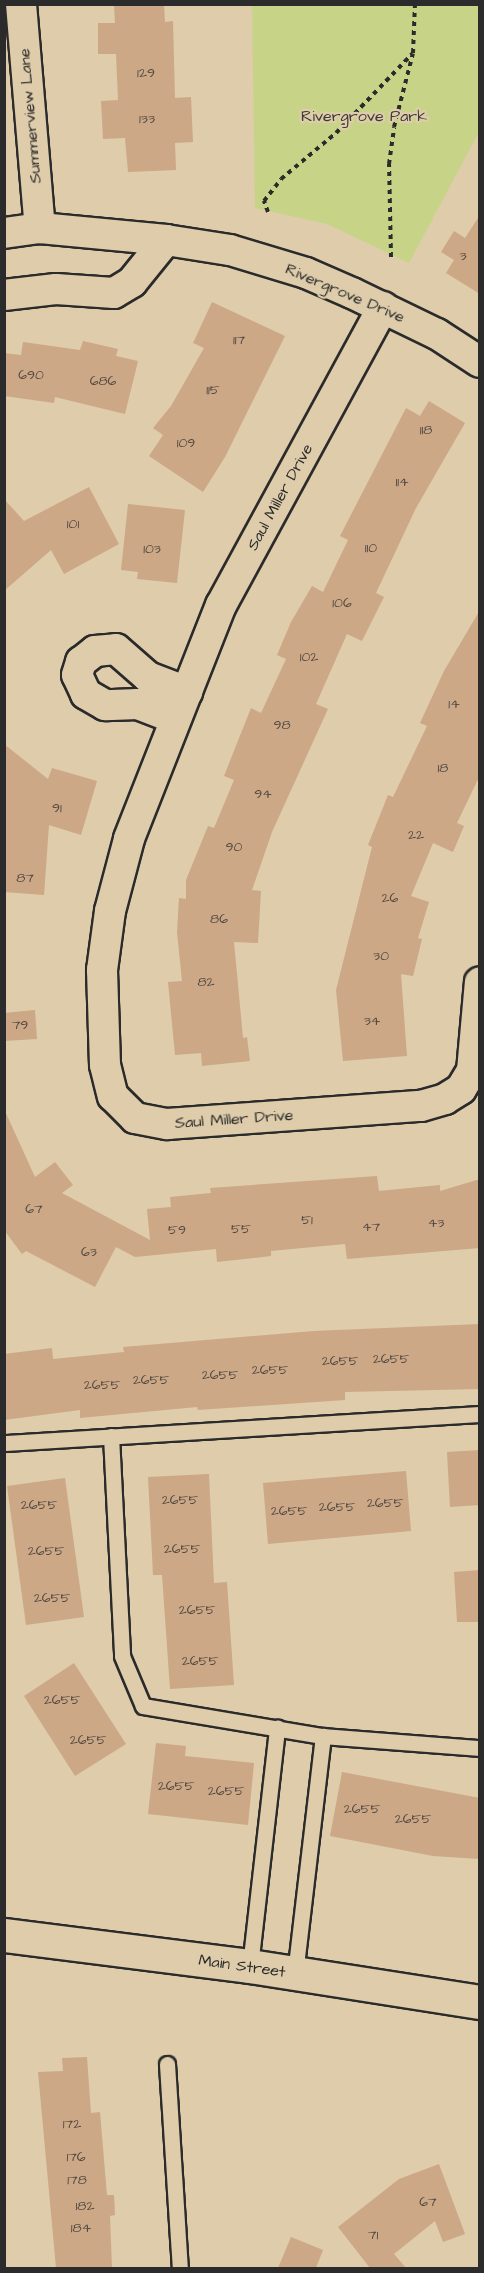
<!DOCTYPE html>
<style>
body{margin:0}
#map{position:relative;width:484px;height:2273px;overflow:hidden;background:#deccaa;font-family:"Architects Daughter",sans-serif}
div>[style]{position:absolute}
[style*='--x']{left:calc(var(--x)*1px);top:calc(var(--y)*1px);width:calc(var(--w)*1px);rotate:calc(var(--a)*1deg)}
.green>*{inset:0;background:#c7d487}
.building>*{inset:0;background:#cca886}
.path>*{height:4px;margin-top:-2px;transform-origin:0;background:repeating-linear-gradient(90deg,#2b2b2b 0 4.5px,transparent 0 9px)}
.roads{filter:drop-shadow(2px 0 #2b2b2b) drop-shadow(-2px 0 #2b2b2b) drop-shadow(0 2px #2b2b2b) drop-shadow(0 -2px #2b2b2b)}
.lane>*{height:15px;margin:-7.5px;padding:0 7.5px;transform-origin:7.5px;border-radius:7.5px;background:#deccaa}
.street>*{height:30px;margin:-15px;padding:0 15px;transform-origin:15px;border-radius:15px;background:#deccaa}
.primary>*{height:33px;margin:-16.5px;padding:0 16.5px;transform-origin:16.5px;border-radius:16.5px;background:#deccaa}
span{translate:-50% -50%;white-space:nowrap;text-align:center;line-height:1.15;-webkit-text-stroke:4.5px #deccaa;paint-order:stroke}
.number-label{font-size:14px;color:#534a42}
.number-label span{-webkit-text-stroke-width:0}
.street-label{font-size:16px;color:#2b2b2b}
.park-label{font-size:16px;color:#3b3c34}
.frame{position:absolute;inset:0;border:6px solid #2b2b2b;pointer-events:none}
</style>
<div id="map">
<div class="green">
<div style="clip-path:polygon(252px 5px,479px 5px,479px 132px,409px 263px,327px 224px,255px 208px)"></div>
</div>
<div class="building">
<div style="clip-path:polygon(114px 4px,164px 4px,165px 22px,173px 21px,175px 98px,191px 97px,193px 142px,175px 143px,176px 170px,128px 172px,125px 138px,103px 139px,101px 101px,118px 100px,116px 54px,98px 54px,98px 23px,115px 23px)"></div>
<div style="clip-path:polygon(480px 215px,480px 294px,446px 273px,454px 260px,441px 252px,454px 231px,465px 238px)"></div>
<div style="clip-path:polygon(212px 302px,285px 336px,225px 457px,203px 492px,149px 456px,163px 435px,153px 428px,171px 406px,204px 348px,193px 343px)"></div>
<div style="clip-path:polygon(83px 341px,118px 349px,116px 356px,138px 361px,125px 414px,55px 397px,54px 403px,4px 396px,4px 353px,21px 355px,23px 342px,80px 350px)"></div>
<div style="clip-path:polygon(429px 401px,465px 423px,416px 508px,376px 593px,384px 597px,362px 641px,347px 634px,316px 704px,328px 709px,272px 832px,252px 890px,261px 891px,258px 943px,234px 942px,243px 1038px,247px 1037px,250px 1061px,202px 1066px,201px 1053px,175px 1055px,168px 982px,182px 981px,177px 932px,179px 898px,186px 899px,186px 880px,208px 826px,214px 828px,234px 780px,224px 776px,251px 708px,261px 713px,286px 659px,277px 655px,291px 622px,312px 586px,323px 592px,348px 540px,340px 536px,406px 408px,420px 416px)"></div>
<div style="clip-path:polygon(89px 487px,119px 544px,64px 574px,51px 550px,4px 591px,4px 499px,24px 521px)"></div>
<div style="clip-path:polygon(128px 504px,185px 510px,177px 583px,137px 579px,138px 572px,121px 570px)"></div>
<div style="clip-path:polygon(480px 610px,480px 775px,457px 823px,464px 826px,453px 852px,433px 843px,411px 896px,429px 902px,418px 938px,422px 939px,413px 976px,401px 974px,407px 1056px,343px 1061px,336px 990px,372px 847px,368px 845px,388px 795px,393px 797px,427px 726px,420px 723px,444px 671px)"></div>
<div style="clip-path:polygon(4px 744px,48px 779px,52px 768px,97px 781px,81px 835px,49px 825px,44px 895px,4px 892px)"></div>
<div style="clip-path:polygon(35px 1010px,37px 1039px,4px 1041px,4px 1013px)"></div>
<div style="clip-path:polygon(4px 1109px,35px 1177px,55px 1162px,73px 1185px,62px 1193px,150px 1240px,147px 1209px,171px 1207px,170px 1197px,211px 1193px,210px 1188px,377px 1176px,379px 1191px,440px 1185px,440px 1191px,480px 1179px,480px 1248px,347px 1259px,345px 1244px,271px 1251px,271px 1256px,217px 1262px,216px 1249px,135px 1257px,116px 1247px,95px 1287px,26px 1251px,22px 1254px,4px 1230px)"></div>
<div style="clip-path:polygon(480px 1324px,480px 1389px,345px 1392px,345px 1400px,198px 1410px,197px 1407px,80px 1418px,80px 1410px,4px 1420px,4px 1354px,52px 1348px,53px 1359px,124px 1352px,123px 1347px,314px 1331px)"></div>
<div style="clip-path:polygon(480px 1450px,480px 1505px,450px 1507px,447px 1452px)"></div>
<div style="clip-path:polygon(406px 1471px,411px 1531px,268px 1544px,263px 1483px)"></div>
<div style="clip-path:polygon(209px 1474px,214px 1583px,227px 1582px,234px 1685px,170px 1689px,162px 1575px,153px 1575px,148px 1477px)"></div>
<div style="clip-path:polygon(65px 1478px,84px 1617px,26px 1625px,7px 1486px)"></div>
<div style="clip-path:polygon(480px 1570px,480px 1622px,457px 1622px,454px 1572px)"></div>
<div style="clip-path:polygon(74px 1663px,126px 1744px,75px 1776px,24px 1696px)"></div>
<div style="clip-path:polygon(156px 1743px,186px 1746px,185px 1756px,254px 1763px,248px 1825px,148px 1814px)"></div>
<div style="clip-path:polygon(342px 1772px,480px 1798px,480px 1859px,433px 1856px,330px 1836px)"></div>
<div style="clip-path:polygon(87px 2057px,91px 2113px,100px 2112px,107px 2195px,114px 2195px,115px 2215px,110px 2216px,112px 2268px,56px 2268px,38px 2072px,63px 2071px,62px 2058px)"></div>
<div style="clip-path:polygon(439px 2164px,465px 2234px,443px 2242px,435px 2221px,394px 2254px,406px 2268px,370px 2268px,338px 2227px,399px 2179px)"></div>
<div style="clip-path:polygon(291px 2237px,323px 2250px,316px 2268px,278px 2268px)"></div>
</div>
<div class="path">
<div style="--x:268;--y:212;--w:12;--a:-110"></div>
<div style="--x:264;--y:201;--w:28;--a:-52"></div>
<div style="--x:281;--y:179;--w:72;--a:-39.9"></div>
<div style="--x:336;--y:133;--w:110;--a:-46.1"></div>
<div style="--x:391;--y:257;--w:93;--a:-91.2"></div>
<div style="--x:389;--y:164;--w:37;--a:-82"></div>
<div style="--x:394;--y:127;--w:76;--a:-75.6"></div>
<div style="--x:413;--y:53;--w:49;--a:-87.7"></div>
</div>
<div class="roads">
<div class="lane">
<div style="--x:111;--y:1436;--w:220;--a:87.1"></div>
<div style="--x:122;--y:1656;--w:54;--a:67.2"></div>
<div style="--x:143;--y:1706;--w:182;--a:9.5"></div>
<div style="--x:4;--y:1443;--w:477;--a:-3.5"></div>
<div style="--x:250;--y:1966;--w:240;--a:-83.5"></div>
<div style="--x:295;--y:1974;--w:240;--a:-83.3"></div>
<div style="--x:323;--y:1736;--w:157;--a:4.4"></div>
<div style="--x:167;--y:2064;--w:204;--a:86.4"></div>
</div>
<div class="street">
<div style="--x:21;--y:4;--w:225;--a:85.2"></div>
<div style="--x:4;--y:233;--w:36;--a:-8"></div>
<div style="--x:40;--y:228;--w:127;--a:5.4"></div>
<div style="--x:166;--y:240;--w:65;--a:8.9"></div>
<div style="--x:230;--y:250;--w:79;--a:16.8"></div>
<div style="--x:306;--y:273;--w:50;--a:23.5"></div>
<div style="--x:352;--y:293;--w:94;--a:25.8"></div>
<div style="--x:437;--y:334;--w:51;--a:33.1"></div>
<div style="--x:4;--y:295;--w:52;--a:-6.6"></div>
<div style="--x:56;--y:289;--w:58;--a:3.9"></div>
<div style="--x:114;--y:293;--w:21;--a:-31"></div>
<div style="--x:132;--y:282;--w:54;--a:-51"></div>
<div style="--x:383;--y:307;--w:339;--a:118.5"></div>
<div style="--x:221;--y:605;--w:251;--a:111.5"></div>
<div style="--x:129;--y:839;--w:74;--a:104.8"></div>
<div style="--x:110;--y:911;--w:60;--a:97.7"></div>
<div style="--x:102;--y:970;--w:95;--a:88.2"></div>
<div style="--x:105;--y:1065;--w:32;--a:76"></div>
<div style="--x:113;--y:1096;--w:31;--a:45"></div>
<div style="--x:135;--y:1118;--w:33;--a:11"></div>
<div style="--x:167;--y:1124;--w:255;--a:-4.1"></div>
<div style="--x:421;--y:1106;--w:25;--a:-16"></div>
<div style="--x:445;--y:1099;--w:19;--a:-32"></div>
<div style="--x:461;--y:1089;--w:21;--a:-59"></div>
<div style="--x:472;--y:1071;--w:89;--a:-84.9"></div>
<div style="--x:174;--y:718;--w:39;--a:-159"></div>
<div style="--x:138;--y:704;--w:33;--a:178"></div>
<div style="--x:105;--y:705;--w:22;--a:-150"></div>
<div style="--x:86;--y:694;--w:21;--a:-115"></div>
<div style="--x:77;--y:675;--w:14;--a:-73"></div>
<div style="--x:81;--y:662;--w:18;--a:-38"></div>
<div style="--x:95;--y:651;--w:21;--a:-5"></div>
<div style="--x:116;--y:649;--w:43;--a:41.2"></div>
<div style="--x:148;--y:677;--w:42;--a:21"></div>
</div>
<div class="primary">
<div style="--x:4;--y:1935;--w:248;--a:7.2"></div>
<div style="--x:250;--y:1966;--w:233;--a:8.9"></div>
</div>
</div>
<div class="number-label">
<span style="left:146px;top:73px">129</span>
<span style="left:147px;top:119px">133</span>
<span style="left:463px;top:256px">3</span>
<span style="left:239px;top:340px">117</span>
<span style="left:31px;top:375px">690</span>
<span style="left:103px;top:381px">686</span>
<span style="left:213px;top:390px">115</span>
<span style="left:426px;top:430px">118</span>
<span style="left:186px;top:443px">109</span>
<span style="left:402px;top:482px">114</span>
<span style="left:73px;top:524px">101</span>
<span style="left:371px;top:548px">110</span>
<span style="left:152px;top:549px">103</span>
<span style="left:342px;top:603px">106</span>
<span style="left:309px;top:657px">102</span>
<span style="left:454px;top:704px">14</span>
<span style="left:282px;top:725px">98</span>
<span style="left:443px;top:768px">18</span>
<span style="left:263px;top:794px">94</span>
<span style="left:57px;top:808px">91</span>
<span style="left:416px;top:835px">22</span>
<span style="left:234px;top:847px">90</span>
<span style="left:25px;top:878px">87</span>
<span style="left:390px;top:898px">26</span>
<span style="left:219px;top:919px">86</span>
<span style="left:381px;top:956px">30</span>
<span style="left:206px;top:982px">82</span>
<span style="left:372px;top:1021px">34</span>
<span style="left:20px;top:1025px">79</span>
<span style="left:34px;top:1209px">67</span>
<span style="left:307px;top:1220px">51</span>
<span style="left:436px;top:1223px">43</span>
<span style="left:371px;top:1227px">47</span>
<span style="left:241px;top:1229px">55</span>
<span style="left:177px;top:1230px">59</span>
<span style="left:89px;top:1252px">63</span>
<span style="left:391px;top:1359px">2655</span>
<span style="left:340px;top:1361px">2655</span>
<span style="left:270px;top:1370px">2655</span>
<span style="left:220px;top:1375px">2655</span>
<span style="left:151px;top:1380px">2655</span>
<span style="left:102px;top:1385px">2655</span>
<span style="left:180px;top:1500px">2655</span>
<span style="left:385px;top:1503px">2655</span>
<span style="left:39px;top:1505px">2655</span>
<span style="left:337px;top:1507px">2655</span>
<span style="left:289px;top:1511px">2655</span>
<span style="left:182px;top:1549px">2655</span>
<span style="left:46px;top:1551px">2655</span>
<span style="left:52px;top:1598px">2655</span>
<span style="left:197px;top:1610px">2655</span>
<span style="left:200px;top:1661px">2655</span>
<span style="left:62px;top:1700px">2655</span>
<span style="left:88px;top:1740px">2655</span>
<span style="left:176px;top:1786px">2655</span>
<span style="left:226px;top:1791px">2655</span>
<span style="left:362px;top:1809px">2655</span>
<span style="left:413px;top:1819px">2655</span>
<span style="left:72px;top:2124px">172</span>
<span style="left:76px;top:2157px">176</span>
<span style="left:77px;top:2180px">178</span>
<span style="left:428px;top:2202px">67</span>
<span style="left:85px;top:2206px">182</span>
<span style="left:81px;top:2228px">184</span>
<span style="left:373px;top:2235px">71</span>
</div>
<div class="street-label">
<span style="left:30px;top:116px;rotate:-95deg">Summerview Lane</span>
<span style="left:345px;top:293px;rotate:23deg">Rivergrove Drive</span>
<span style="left:280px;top:497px;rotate:-61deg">Saul Miller Drive</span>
<span style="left:234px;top:1119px;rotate:-4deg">Saul Miller Drive</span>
<span style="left:242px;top:1966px;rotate:8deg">Main Street</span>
</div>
<div class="park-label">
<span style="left:364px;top:116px">Rivergrove Park</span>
</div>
<div class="frame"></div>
</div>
